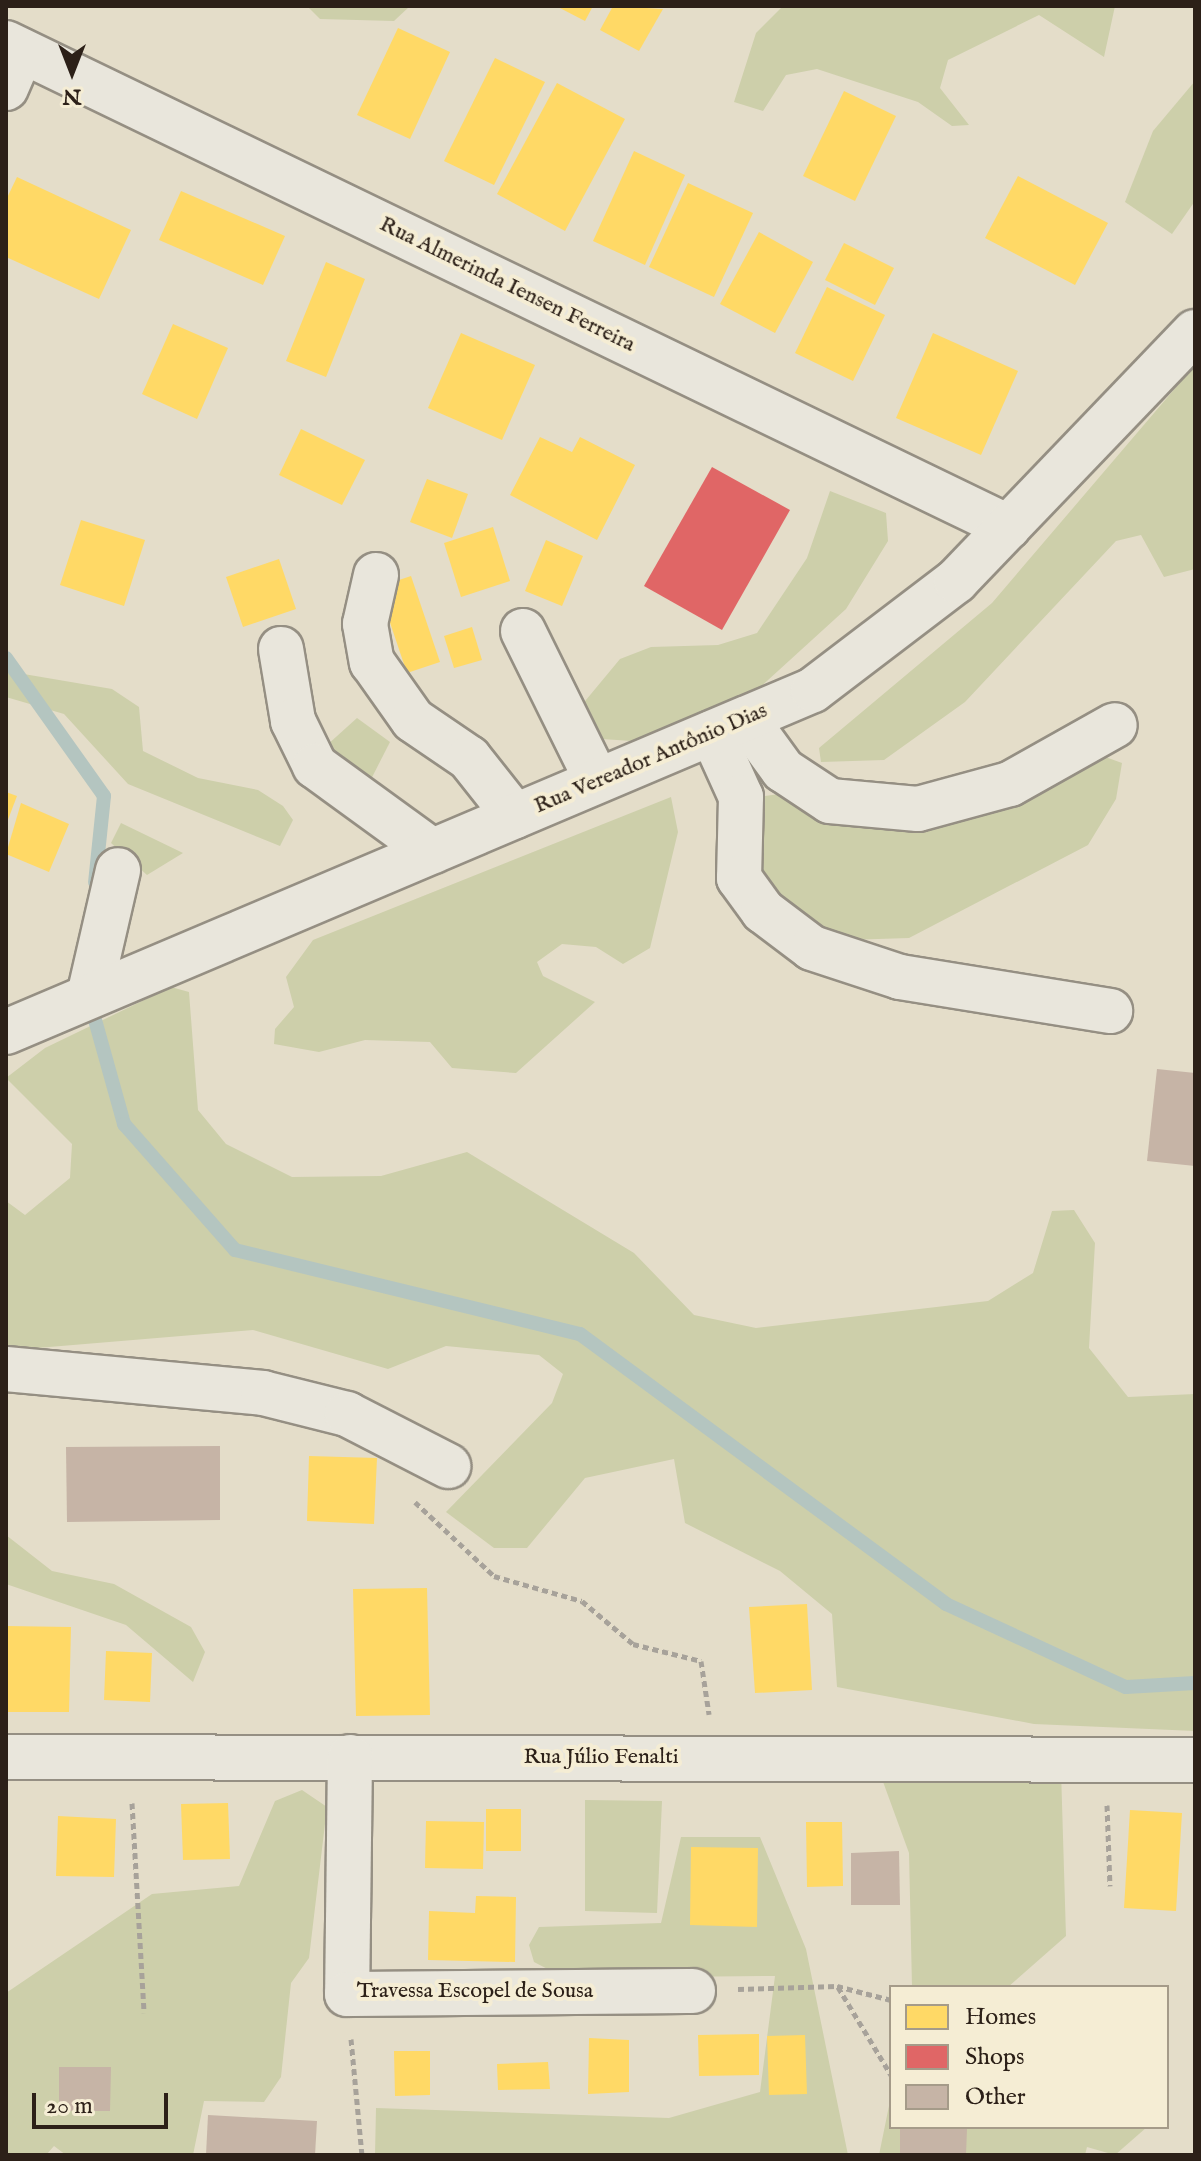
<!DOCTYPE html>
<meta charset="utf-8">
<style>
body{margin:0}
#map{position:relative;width:1201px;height:2161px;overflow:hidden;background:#e4ddc9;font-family:"IM FELL English",serif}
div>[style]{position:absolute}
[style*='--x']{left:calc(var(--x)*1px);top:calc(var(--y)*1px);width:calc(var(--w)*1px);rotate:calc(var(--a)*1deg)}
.green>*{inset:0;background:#cdcfaa}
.homes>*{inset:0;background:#ffd966}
.shops>*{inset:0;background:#e06666}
.stream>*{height:14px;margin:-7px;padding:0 7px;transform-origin:7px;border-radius:7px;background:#b4c5c0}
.building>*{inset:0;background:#c6b4a6}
.path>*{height:5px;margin-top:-2.5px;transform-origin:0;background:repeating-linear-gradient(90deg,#a7a29a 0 6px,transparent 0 10px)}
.roads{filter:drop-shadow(2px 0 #958f83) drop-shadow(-2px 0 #958f83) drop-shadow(0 2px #958f83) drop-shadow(0 -2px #958f83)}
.minor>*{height:44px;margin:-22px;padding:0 22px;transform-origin:22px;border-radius:22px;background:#e9e6dc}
span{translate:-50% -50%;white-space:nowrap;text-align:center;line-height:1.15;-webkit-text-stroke:8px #f5edd4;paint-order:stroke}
.street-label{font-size:22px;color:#2c2018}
.frame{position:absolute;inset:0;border:8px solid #2c2018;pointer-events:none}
.legend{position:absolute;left:889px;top:1985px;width:280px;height:144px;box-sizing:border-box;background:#f5edd4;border:2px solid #a59b89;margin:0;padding:10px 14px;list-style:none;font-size:24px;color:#2c2018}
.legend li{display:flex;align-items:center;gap:16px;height:40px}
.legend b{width:40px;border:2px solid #a59b89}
.north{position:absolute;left:32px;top:32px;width:80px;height:80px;-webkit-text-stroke:6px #f5edd4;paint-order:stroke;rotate:180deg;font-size:22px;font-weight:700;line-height:32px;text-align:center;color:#2c2018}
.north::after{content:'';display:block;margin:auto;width:28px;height:36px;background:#2c2018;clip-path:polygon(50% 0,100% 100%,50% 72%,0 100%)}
.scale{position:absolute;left:32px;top:2093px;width:136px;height:36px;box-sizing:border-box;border:4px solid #2c2018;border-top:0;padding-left:10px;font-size:24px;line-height:28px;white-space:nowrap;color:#2c2018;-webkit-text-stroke:6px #f5edd4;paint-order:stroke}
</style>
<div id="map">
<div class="green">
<div style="clip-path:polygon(307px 6px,410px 6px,394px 21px,320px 19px)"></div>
<div style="clip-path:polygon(783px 6px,975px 8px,1115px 6px,1104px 57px,1039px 15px,948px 60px,940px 88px,969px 125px,952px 126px,918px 102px,817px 69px,786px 75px,763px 111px,734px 102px,756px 33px)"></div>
<div style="clip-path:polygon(1195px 81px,1195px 201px,1172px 234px,1125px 202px,1153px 131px)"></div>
<div style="clip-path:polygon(1195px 365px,1195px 569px,1164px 577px,1141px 535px,1116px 541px,965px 702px,884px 760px,821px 762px,819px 748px,992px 603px)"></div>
<div style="clip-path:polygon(830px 491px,886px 513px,888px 541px,846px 609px,755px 692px,632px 741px,602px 739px,581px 706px,620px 659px,651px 647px,718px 645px,757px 633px,807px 558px)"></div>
<div style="clip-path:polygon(6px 671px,112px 689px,139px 707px,143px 751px,198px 778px,258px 790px,283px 806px,293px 820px,280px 846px,128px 784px,64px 714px,6px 697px)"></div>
<div style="clip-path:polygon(357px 718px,390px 742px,364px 793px,316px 755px)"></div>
<div style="clip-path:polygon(1097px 754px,1122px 763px,1116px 799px,1088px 845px,909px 938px,815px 941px,749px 872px,765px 796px,801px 791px,897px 831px,919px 830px)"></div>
<div style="clip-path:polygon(671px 797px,678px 832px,650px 948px,623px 964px,596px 947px,562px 944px,537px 962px,543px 976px,595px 1002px,516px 1073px,452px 1068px,430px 1042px,365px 1040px,319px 1052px,274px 1044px,275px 1029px,294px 1007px,286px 977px,313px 940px)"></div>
<div style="clip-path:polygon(121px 823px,183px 853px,147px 875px,111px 843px)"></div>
<div style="clip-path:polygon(171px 987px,189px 992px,198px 1110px,226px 1144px,292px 1177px,381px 1176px,467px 1152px,634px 1253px,694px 1315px,756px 1328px,988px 1301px,1033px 1273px,1052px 1211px,1074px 1210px,1095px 1243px,1089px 1348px,1128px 1397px,1195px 1394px,1195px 1731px,1034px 1724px,837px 1687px,832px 1614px,780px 1571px,685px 1523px,674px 1459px,585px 1478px,527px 1548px,494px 1548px,446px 1512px,552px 1403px,563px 1374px,539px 1355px,446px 1346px,388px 1369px,253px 1330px,13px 1350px,6px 1360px,6px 1201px,25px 1215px,70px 1178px,72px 1144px,6px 1078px,45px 1048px)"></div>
<div style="clip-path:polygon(6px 1535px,52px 1571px,114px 1584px,191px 1627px,205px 1652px,193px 1682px,126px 1625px,6px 1584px)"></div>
<div style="clip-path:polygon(1061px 1770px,1066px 1936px,1008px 1987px,912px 1987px,909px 1853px,882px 1779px)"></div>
<div style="clip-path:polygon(302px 1790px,327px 1807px,309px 1958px,291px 1983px,281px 2077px,264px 2102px,204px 2101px,193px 2155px,66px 2155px,54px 2146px,46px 2155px,6px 2155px,6px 1993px,152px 1894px,239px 1886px,275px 1801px)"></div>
<div style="clip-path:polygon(585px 1800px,662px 1801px,657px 1913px,585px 1911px)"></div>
<div style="clip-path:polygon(681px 1837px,760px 1837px,806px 1949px,848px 2155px,375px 2155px,376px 2108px,669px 2118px,760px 2092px,775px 1976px,565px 1978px,534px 1962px,529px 1945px,539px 1927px,661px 1923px)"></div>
<div style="clip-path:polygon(891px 2096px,891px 2127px,1147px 2127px,1115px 2155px,1087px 2147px,1085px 2155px,879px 2155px)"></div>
</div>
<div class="homes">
<div style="clip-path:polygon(556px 6px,593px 6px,585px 21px)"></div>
<div style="clip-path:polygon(613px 6px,663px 9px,639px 51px,600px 30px)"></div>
<div style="clip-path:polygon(398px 28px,450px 52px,410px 139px,357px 115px)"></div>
<div style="clip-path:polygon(495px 58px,545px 82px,494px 185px,444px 161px)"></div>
<div style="clip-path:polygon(557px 83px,625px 119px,565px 231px,497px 194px)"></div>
<div style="clip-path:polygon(844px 91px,896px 116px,855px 201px,803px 176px)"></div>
<div style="clip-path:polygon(634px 151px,685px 175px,645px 265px,593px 241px)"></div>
<div style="clip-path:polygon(1018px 176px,1108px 223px,1075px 285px,985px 238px)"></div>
<div style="clip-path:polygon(17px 177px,131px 230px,99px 299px,6px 257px,6px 200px)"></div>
<div style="clip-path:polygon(688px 183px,753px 213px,714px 297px,649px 267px)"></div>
<div style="clip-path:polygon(181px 191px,285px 236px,263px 285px,159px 240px)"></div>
<div style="clip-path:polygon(759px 232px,813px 262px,775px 333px,720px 304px)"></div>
<div style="clip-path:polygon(844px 243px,894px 268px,875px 305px,825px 280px)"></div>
<div style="clip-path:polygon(326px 262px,365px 279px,326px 377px,286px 361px)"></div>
<div style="clip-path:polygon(827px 287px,885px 315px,853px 381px,795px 353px)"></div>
<div style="clip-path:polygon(173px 324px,228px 348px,197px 419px,142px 394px)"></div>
<div style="clip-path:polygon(461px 333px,535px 365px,502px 440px,428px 408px)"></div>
<div style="clip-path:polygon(933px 333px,1018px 371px,981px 455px,896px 418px)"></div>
<div style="clip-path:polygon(301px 429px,365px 460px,342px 505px,279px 475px)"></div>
<div style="clip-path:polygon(540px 437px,572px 452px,580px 437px,635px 465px,597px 540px,510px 495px)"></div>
<div style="clip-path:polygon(427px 479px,468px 494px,452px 538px,410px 522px)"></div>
<div style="clip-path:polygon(81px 520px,145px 540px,124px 606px,60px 585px)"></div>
<div style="clip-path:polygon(493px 527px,510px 581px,461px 597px,444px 543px)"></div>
<div style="clip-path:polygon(546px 540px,583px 556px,562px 606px,525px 591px)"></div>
<div style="clip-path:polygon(279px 559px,296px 609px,243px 627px,226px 577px)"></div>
<div style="clip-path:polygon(411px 576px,440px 662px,407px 673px,378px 587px)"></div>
<div style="clip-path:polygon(472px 627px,482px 660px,454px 668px,444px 636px)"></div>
<div style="clip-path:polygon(6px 792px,17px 796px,6px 825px)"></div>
<div style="clip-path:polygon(21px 803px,69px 824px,49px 872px,6px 854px)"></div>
<div style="clip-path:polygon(309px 1456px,377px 1458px,374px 1524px,307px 1521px)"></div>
<div style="clip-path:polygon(427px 1588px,430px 1715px,356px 1716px,353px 1589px)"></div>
<div style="clip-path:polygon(807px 1604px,812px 1690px,755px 1693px,749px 1607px)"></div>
<div style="clip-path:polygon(7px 1626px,71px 1627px,69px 1712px,6px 1712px)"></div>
<div style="clip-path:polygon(106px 1651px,152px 1653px,150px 1702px,104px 1700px)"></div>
<div style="clip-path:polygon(228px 1803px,230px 1859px,183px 1860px,181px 1804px)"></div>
<div style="clip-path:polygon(486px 1809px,521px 1809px,521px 1851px,486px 1851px)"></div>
<div style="clip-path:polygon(1130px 1810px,1182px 1813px,1176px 1911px,1124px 1908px)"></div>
<div style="clip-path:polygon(58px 1816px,116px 1819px,114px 1877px,56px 1876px)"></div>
<div style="clip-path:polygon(426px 1821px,484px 1822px,483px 1869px,425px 1868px)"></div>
<div style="clip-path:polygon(806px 1822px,842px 1822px,843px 1886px,807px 1887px)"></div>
<div style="clip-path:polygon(691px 1847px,758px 1848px,757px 1927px,690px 1925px)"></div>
<div style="clip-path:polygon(476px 1896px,516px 1897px,515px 1962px,428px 1960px,429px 1911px,475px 1913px)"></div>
<div style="clip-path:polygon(759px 2034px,759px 2075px,699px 2076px,698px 2035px)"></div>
<div style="clip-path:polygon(805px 2035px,807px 2094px,769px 2095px,767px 2036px)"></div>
<div style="clip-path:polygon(589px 2038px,629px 2040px,629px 2092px,588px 2094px)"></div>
<div style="clip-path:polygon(394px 2051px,430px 2051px,430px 2095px,395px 2096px)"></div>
<div style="clip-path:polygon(548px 2062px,550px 2089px,498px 2090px,497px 2064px)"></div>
</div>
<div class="shops">
<div style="clip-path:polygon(712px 467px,790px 510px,722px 630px,644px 586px)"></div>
</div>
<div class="stream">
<div style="--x:6;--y:658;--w:169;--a:54.6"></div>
<div style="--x:104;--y:796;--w:87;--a:95.9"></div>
<div style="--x:90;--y:1002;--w:127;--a:74.4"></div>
<div style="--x:124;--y:1124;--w:168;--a:48.6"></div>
<div style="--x:235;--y:1250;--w:355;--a:13.7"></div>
<div style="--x:580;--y:1334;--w:455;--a:36.4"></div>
<div style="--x:946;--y:1604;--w:198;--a:24.8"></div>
<div style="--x:1126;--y:1687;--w:69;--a:-3.3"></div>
</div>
<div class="building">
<div style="clip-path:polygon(1157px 1069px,1195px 1073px,1195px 1166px,1147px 1161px)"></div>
<div style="clip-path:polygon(220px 1446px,220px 1520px,67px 1522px,66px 1447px)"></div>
<div style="clip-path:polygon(899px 1851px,900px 1905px,851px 1905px,851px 1853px)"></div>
<div style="clip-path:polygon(59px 2067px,111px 2067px,110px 2111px,59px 2111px)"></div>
<div style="clip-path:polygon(208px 2115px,317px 2121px,315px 2155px,206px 2155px)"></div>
<div style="clip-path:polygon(900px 2127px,967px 2129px,966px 2155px,900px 2155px)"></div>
</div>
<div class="path">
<div style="--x:415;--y:1502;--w:108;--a:43.1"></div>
<div style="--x:494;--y:1576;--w:91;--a:15.9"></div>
<div style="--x:582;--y:1601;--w:67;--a:40.1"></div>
<div style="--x:633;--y:1644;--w:70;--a:14"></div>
<div style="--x:701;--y:1661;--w:54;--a:81.4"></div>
<div style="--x:132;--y:1803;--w:210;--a:86.7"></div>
<div style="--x:1107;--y:1805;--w:81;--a:87.9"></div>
<div style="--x:838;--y:1987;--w:103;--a:58.9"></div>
<div style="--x:738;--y:1989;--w:99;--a:-1.7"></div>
<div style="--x:837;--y:1986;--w:56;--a:14.5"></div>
<div style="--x:351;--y:2039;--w:117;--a:84.6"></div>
</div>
<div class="roads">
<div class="minor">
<div style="--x:6;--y:43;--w:1113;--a:25.78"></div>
<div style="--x:6;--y:88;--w:40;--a:-66.6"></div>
<div style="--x:376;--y:575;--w:50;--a:102.7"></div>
<div style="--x:365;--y:624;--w:39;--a:80"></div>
<div style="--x:372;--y:662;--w:71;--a:54.7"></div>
<div style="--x:413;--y:720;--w:68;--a:34.2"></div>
<div style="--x:469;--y:758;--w:74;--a:51.6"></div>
<div style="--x:523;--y:631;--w:167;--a:63.7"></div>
<div style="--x:281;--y:649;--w:73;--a:80.5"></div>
<div style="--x:293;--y:721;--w:50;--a:63.9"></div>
<div style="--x:315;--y:766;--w:145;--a:36"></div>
<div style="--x:746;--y:719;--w:63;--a:54"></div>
<div style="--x:783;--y:770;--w:56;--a:33.4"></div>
<div style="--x:830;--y:801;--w:88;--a:5.2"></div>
<div style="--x:918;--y:809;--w:95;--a:-15.2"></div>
<div style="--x:1010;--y:784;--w:120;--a:-29.3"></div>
<div style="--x:712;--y:733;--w:70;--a:65.6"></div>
<div style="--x:741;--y:797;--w:81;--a:91.4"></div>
<div style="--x:739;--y:878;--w:41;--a:54"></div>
<div style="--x:763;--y:911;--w:61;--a:37.1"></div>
<div style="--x:812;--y:948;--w:93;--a:18.2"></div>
<div style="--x:900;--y:977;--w:213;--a:9.2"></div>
<div style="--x:89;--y:996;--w:129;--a:-77"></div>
<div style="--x:6;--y:1032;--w:876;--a:-22.97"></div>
<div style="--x:813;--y:690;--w:180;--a:-37.3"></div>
<div style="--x:956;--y:581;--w:345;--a:-46.2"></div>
<div style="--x:6;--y:1369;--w:258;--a:5.3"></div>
<div style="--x:263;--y:1393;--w:87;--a:14"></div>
<div style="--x:347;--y:1414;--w:114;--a:27.2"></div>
<div style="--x:6;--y:1757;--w:1189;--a:0.14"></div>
<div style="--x:350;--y:1757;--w:237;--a:90.7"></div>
<div style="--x:347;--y:1994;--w:346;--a:-0.5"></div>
</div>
</div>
<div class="street-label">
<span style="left:507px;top:285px;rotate:26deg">Rua Almerinda Iensen Ferreira</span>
<span style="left:651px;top:759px;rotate:-23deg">Rua Vereador Antônio Dias</span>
<span style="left:601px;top:1758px">Rua Júlio Fenalti</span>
<span style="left:475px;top:1992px">Travessa Escopel de Sousa</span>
</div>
<div class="frame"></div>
<ul class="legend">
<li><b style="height:22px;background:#ffd966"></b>Homes</li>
<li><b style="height:22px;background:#e06666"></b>Shops</li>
<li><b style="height:22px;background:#c6b4a6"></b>Other</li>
</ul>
<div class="north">N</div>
<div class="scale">20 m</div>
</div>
